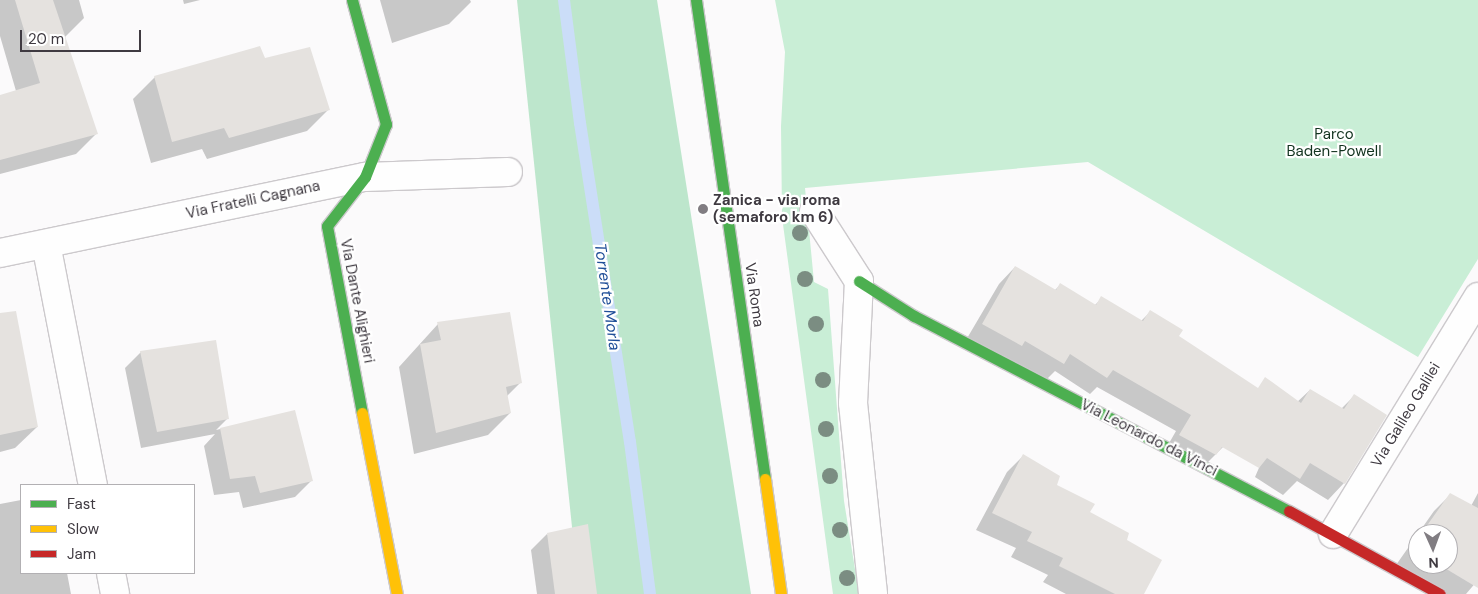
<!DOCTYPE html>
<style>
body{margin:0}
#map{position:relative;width:1478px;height:594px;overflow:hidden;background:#fbfafb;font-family:"DM Sans",sans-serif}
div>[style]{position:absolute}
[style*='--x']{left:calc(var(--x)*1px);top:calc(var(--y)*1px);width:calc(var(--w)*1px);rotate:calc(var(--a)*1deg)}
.green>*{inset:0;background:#c9eed6}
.forest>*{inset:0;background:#bde6cc}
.shadow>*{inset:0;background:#0003}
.stream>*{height:12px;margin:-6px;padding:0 6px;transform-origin:6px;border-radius:6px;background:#cbddf8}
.building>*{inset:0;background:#e5e2df}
.roads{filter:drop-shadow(1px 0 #ccc9cc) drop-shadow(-1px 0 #ccc9cc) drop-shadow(0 1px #ccc9cc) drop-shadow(0 -1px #ccc9cc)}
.street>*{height:28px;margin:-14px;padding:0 14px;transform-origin:14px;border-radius:14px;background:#fefefe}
.fast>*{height:11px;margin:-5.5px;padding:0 5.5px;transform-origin:5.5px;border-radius:5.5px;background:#4caf50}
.slow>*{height:11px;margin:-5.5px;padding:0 5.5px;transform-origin:5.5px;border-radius:5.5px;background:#ffc107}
.jam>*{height:11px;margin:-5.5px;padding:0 5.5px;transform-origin:5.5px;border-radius:5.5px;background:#c62828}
.trees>*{width:16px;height:16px;margin:-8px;border-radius:50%;background:#7b8d82}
.dots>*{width:14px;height:14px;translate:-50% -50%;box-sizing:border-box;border:2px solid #fff;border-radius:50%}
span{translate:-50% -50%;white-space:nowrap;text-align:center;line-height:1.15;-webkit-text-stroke:4.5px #fff;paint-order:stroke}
.park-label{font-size:15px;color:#12331f}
.street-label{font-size:15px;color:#3f3a41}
.poi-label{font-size:15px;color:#3f3a41;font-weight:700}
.left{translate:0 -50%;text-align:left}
.water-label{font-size:16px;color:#1f4e98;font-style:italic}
.legend{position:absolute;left:20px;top:484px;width:175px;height:90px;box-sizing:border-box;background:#fff;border:1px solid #b2b0b3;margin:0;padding:6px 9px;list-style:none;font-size:15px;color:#3f3a41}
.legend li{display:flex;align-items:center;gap:10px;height:25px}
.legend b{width:25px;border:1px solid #b2b0b3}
.north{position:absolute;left:1408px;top:524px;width:50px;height:50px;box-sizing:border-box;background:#fff;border:1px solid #b2b0b3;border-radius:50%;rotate:178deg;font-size:14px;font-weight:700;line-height:20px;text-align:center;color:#3f3a41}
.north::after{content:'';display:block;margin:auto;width:18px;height:22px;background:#817d82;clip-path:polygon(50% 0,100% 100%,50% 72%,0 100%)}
.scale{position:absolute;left:20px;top:30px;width:121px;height:22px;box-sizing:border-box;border:2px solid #3f3a41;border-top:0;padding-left:6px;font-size:15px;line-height:18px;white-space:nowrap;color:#3f3a41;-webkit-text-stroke:4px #fff;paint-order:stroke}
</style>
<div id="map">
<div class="green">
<div style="clip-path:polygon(775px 0,1478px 0,1478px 259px,1418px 357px,1088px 162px,805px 188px,814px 282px,828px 289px,844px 501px,859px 594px,833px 594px,782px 217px,781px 126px,785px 52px)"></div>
</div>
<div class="forest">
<div style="clip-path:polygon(517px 0,657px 0,751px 594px,579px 594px)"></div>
</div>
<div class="shadow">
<div style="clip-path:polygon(0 0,79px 0,84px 18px,64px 38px,96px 134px,76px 154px,0 174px,0 96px,16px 91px,0 36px)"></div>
<div style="clip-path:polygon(183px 0,200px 0,184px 4px)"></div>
<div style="clip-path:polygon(380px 0,470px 0,471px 2px,449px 24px,392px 43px)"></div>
<div style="clip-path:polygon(264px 59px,328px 110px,307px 131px,207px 159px,202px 149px,151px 163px,133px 99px,155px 77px)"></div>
<div style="clip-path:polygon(1015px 267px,1054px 291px,1060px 285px,1094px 306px,1102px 298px,1141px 321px,1150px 312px,1178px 337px,1255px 387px,1223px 447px,1199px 471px,1164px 452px,1176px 431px,1097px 387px,1090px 394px,1055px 371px,1047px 379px,966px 340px,999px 284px)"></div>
<div style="clip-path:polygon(438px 324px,521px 382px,506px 397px,510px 413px,488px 435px,414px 454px,399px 367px)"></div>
<div style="clip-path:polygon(141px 352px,227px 419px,216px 430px,294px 412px,312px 480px,295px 497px,243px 508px,239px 492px,214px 495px,204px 446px,215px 434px,141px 448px,125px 368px)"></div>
<div style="clip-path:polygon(0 374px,37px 427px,15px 448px,0 452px)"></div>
<div style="clip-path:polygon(1310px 390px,1341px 409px,1354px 396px,1344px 483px,1328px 500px,1297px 481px,1283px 495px,1255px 477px,1281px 417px)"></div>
<div style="clip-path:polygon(1023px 456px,1088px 513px,1125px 541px,1142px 594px,1066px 594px,1043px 582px,1048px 575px,1011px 557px,1016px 548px,976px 530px,1007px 472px)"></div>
<div style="clip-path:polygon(evenodd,1478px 493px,1478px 580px,1466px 594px,1445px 594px,1396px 565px,1434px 511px,1450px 495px,1471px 506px,1478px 493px,1418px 534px,1448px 534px,1448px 564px,1418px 564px,1418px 534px)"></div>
<div style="clip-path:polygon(21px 500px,21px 573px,67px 573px,71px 594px,0 594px,0 504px)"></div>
<div style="clip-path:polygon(547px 534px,595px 594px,537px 594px,531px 550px)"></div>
</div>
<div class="stream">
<div style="--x:564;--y:0;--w:124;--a:82.6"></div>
<div style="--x:580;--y:123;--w:323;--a:81.1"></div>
<div style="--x:630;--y:442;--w:153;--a:82.5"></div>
</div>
<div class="building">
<div style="clip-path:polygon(15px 0,53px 0,98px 134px,0 160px,0 95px,40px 83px)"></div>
<div style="clip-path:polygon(260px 46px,265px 58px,310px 47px,330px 110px,229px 138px,224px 128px,172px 142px,154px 76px)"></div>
<div style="clip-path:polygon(1015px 266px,1056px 290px,1060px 283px,1096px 305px,1101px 296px,1143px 321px,1150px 310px,1183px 330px,1179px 336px,1258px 388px,1265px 377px,1301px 403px,1310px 389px,1344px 409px,1354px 394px,1387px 415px,1345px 484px,1310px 463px,1300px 479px,1267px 458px,1259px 468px,1222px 447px,1216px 455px,1179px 435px,1191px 415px,1113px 370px,1107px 378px,1070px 354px,1064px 364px,1025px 341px,1022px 346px,982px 324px)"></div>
<div style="clip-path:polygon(16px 311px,38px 427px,0 435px,0 313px)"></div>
<div style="clip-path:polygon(510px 312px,522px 383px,506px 387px,511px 413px,436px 433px,420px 344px,441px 340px,437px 322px)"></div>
<div style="clip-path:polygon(216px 340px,229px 419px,157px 432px,140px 351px)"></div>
<div style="clip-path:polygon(295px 410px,313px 481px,260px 493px,255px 476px,230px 479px,220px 428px)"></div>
<div style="clip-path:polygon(1023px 454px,1060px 476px,1057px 485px,1095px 504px,1090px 512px,1129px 533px,1127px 540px,1162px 560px,1144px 594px,1115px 594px,1059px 566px,1063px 558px,1027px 541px,1032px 532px,992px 513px)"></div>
<div style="clip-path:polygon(1450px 493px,1478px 508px,1478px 588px,1438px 564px,1448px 564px,1448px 534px,1421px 534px)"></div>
<div style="clip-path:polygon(588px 524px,597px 594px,555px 594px,547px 533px)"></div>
<div style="clip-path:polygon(1418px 539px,1418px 553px,1411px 549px)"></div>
</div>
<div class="roads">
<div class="street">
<div style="--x:814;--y:211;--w:83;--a:57.3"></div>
<div style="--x:859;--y:281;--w:122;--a:92.8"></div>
<div style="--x:853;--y:403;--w:192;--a:84"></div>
<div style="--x:46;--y:244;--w:246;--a:79"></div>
<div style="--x:0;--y:253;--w:373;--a:-11.8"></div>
<div style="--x:365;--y:177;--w:143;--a:-2"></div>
<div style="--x:1333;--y:534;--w:278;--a:-58.5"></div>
<div style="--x:111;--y:573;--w:21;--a:79"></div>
</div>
<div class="fast">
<div style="--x:352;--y:0;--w:129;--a:74.7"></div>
<div style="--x:386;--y:124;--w:57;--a:111.6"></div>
<div style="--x:365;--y:177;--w:62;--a:127.8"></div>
<div style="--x:327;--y:226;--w:190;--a:79.4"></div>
<div style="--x:696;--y:0;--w:484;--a:81.8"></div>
<div style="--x:859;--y:281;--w:65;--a:32.5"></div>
<div style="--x:914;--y:316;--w:423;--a:27.5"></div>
</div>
<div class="slow">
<div style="--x:362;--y:413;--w:184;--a:79.1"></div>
<div style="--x:765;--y:479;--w:116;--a:82.1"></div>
</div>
<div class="jam">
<div style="--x:1289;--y:511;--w:172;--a:28.8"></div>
</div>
</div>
<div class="trees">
<div style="left:800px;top:233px"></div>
<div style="left:805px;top:279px"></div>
<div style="left:816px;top:324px"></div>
<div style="left:823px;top:380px"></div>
<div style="left:826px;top:429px"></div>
<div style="left:830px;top:476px"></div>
<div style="left:840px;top:530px"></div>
<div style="left:847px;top:578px"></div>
</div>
<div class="dots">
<div style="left:703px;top:209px;background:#817d82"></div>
</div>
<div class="park-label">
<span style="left:1334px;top:143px">Parco<br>Baden-Powell</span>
</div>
<div class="street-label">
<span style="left:253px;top:200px;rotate:-12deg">Via Fratelli Cagnana</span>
<span style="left:754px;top:295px;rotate:82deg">Via Roma</span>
<span style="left:357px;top:301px;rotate:79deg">Via Dante Alighieri</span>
<span style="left:1406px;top:415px;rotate:-59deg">Via Galileo Galilei</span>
<span style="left:1149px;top:438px;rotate:27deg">Via Leonardo da Vinci</span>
</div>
<div class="poi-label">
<span class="left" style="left:713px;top:209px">Zanica - via roma<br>(semaforo km 6)</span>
</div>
<div class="water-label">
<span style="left:607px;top:297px;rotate:82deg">Torrente Morla</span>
</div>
<ul class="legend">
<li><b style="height:6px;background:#4caf50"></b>Fast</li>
<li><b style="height:6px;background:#ffc107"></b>Slow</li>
<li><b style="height:6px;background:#c62828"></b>Jam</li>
</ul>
<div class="north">N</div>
<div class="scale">20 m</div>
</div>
